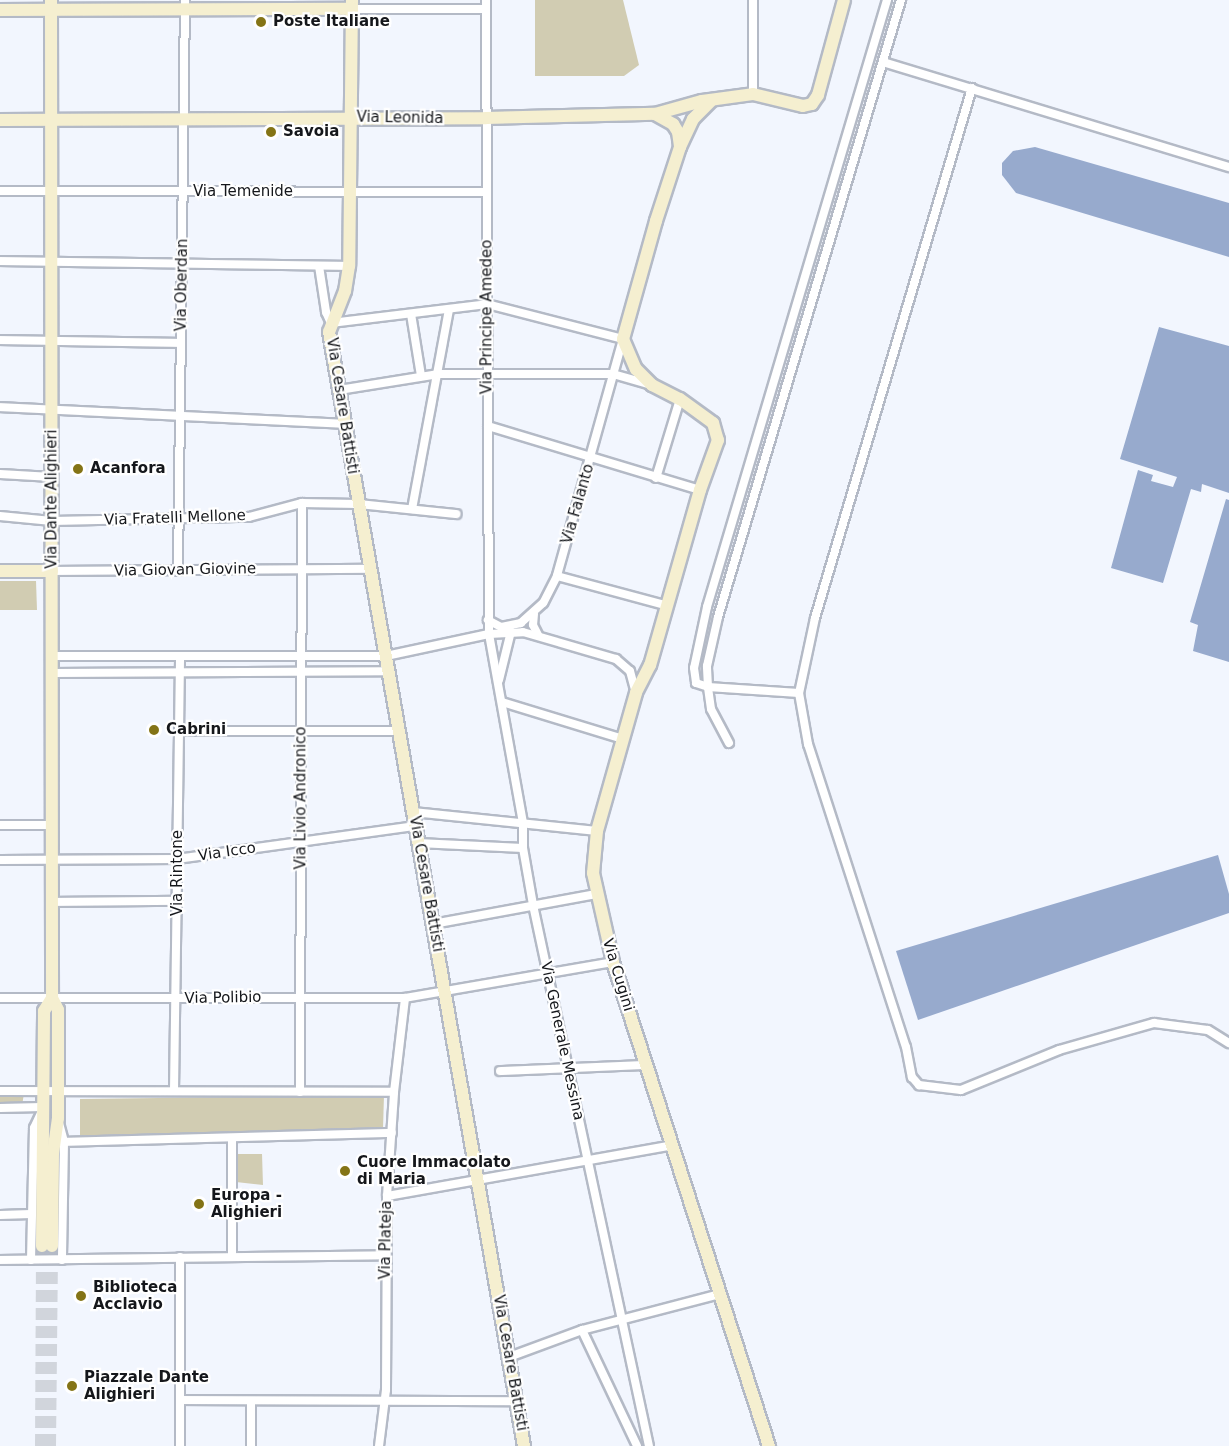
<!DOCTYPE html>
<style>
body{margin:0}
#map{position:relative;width:1229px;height:1446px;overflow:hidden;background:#f2f6fe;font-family:"DejaVu Sans",sans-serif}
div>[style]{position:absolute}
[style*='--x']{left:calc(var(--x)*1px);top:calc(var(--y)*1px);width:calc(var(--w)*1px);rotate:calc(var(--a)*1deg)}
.green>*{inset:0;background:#d1ccb2}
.water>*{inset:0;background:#97aacd}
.secondary-tunnel>*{height:12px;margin-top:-6px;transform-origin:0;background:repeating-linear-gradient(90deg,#d1d5dc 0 12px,transparent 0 18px)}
.roads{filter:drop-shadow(2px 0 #b4bac6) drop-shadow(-2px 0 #b4bac6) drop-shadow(0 2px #b4bac6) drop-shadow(0 -2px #b4bac6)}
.street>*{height:8px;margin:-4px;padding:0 4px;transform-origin:4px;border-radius:4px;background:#fff}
.secondary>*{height:12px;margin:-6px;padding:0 6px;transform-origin:6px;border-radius:6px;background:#f5efd0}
.dots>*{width:16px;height:16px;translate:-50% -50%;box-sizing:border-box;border:3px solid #fff;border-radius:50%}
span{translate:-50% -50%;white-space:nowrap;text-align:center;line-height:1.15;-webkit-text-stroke:4.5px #fff;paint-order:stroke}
.poi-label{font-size:15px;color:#15171b;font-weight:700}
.left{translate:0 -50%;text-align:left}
.street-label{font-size:15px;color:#15171b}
</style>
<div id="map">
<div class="green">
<div style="clip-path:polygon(535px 0,623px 0,639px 65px,624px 76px,535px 76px)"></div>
<div style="clip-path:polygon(0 581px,36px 581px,37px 610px,0 610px)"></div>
<div style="clip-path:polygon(24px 1094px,22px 1105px,0 1105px,0 1096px)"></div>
<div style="clip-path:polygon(384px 1095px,383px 1129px,80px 1137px,80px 1099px)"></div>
<div style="clip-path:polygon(235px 1154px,262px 1154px,263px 1185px,236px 1182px)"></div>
</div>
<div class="water">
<div style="clip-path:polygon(1035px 147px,1229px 203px,1229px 257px,1016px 193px,1002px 175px,1002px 163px,1013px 151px)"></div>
<div style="clip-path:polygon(1159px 327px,1229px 346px,1229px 493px,1202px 484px,1201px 492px,1191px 489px,1163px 583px,1111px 568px,1138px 470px,1153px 475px,1151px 481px,1173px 487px,1177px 477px,1120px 459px)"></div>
<div style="clip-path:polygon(1226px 499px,1229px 500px,1229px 662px,1193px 651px,1198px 625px,1190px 622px)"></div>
<div style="clip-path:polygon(1218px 855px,1229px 894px,1229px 913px,918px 1020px,896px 951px)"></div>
</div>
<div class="secondary-tunnel">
<div style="--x:41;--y:1446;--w:200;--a:-89.7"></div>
<div style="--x:50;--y:1446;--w:200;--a:-89.4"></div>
</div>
<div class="roads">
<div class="street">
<div style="--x:486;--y:0;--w:634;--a:89.73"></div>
<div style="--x:489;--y:634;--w:192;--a:79.8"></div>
<div style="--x:523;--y:823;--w:25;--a:90"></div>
<div style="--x:523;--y:848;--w:58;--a:80"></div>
<div style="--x:533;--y:905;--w:553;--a:77.9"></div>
<div style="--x:753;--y:0;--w:94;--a:90"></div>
<div style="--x:887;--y:0;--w:633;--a:106.52"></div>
<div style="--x:707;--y:607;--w:62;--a:102"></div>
<div style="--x:694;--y:668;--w:15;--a:82"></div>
<div style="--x:696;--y:683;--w:13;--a:18"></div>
<div style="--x:708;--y:687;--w:21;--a:-93"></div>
<div style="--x:707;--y:666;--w:50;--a:-77.3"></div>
<div style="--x:718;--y:617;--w:644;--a:-73.48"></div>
<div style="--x:352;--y:9;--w:134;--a:0"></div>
<div style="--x:883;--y:62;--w:362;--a:16.9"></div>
<div style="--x:972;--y:88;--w:553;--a:106.5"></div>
<div style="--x:815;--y:618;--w:77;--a:102"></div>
<div style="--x:799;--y:693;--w:52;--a:80"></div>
<div style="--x:808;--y:744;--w:318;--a:72.1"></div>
<div style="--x:906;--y:1047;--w:31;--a:79"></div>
<div style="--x:912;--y:1077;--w:11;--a:49"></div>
<div style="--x:919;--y:1085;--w:42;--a:6.8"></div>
<div style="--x:961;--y:1090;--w:106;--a:-22.2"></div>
<div style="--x:1059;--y:1050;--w:99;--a:-15.9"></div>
<div style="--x:1154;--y:1023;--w:54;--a:7.4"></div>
<div style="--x:1208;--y:1030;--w:25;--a:32"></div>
<div style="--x:0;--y:191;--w:487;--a:0.1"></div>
<div style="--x:0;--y:261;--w:349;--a:0.8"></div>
<div style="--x:319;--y:266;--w:47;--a:81.3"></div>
<div style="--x:326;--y:312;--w:12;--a:66"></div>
<div style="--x:331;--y:323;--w:157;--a:-6.9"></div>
<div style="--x:487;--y:304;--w:140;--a:14.4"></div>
<div style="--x:623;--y:339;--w:246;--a:105.6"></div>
<div style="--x:557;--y:576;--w:30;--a:117"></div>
<div style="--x:543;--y:603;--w:30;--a:138"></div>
<div style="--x:521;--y:623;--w:20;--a:169"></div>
<div style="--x:501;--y:627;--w:15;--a:-152"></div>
<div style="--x:411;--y:314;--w:63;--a:80.8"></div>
<div style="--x:0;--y:340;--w:181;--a:0.9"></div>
<div style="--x:339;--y:390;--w:101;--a:-9.1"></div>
<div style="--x:439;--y:374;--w:174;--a:0"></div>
<div style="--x:613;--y:374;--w:37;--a:16"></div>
<div style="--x:0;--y:407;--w:344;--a:2.8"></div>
<div style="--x:488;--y:426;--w:221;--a:16.8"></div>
<div style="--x:0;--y:474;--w:52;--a:3.3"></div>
<div style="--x:656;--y:478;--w:83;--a:-73.1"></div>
<div style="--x:412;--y:509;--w:202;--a:-79.5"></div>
<div style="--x:0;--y:516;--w:52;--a:5.5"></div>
<div style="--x:52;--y:521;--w:197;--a:-1.2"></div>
<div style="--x:249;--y:517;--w:55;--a:-14.8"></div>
<div style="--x:302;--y:503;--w:56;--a:1"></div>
<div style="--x:358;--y:504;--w:99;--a:5.8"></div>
<div style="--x:52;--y:571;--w:318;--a:-0.4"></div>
<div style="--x:178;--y:571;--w:571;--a:-89.3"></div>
<div style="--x:557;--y:576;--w:115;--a:15.1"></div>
<div style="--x:534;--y:614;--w:11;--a:95"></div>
<div style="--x:533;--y:625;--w:11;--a:63"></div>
<div style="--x:52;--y:656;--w:334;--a:0"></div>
<div style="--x:386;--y:656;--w:105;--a:-12.1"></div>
<div style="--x:489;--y:634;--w:34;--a:-3"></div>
<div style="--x:523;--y:632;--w:97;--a:16.2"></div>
<div style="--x:616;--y:659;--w:18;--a:41"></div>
<div style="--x:630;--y:671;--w:23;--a:75"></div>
<div style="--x:52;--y:673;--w:336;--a:-0.3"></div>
<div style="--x:499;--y:680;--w:50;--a:-76.2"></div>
<div style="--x:502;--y:702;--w:127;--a:17"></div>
<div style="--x:180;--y:731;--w:219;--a:0"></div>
<div style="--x:729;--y:743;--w:38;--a:-118"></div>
<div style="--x:711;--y:709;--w:22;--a:-98"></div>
<div style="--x:708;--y:687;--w:91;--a:3.8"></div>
<div style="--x:413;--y:812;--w:185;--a:5.9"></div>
<div style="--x:0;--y:825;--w:51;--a:0"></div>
<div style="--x:418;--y:843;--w:105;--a:2.7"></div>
<div style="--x:0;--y:860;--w:177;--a:-0.3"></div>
<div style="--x:177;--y:859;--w:241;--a:-7.9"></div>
<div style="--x:51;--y:902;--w:127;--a:-0.5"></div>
<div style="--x:433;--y:924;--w:166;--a:-10.4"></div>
<div style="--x:0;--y:998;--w:405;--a:0"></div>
<div style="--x:405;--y:998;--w:211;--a:-9.8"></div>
<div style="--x:500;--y:1071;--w:146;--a:-2.4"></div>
<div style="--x:174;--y:1090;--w:434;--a:-89.2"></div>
<div style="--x:0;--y:1091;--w:394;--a:0.1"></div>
<div style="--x:300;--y:1092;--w:589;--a:-89.81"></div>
<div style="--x:0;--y:1108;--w:42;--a:-1.4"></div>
<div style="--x:59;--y:1123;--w:20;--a:75"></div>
<div style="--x:64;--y:1142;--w:118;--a:91"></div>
<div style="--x:64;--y:1142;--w:328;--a:-1.6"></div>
<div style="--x:387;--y:1196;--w:290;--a:-10.1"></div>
<div style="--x:0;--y:1215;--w:31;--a:-2"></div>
<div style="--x:232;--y:1255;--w:116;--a:-90"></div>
<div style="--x:180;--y:1257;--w:189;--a:90"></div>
<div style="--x:0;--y:1260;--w:386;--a:-0.7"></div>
<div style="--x:31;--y:1260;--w:132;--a:-88.7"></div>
<div style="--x:34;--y:1128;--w:17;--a:-65"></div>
<div style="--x:582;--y:1330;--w:128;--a:64.6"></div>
<div style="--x:509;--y:1357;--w:78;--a:-20.3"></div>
<div style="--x:582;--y:1330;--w:143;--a:-14.6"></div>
<div style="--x:180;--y:1400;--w:337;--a:0.2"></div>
<div style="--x:251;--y:1401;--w:45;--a:90"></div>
<div style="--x:379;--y:1446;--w:56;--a:-82.9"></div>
<div style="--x:386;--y:1390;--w:194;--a:-89.7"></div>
<div style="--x:387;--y:1196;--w:104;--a:-86.1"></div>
<div style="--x:394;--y:1092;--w:95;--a:-83.3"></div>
</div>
<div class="secondary">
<div style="--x:51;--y:0;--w:998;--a:89.94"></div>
<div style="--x:52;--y:998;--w:13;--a:63"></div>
<div style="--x:58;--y:1010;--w:108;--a:90"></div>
<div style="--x:58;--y:1118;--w:35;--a:98"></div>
<div style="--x:53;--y:1153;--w:93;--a:90.6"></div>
<div style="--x:352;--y:0;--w:266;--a:90.6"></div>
<div style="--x:349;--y:266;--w:25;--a:99"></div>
<div style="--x:345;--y:291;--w:44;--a:111.3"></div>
<div style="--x:329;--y:332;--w:1131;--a:80.07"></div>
<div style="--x:0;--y:10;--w:352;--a:-0.2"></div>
<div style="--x:655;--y:114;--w:21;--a:29"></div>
<div style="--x:673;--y:124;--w:9;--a:58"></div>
<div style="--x:678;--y:132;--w:15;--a:82"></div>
<div style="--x:680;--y:147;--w:78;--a:108"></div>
<div style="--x:656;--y:221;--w:123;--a:105.6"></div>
<div style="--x:623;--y:339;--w:33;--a:67"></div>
<div style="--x:636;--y:369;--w:23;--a:45"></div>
<div style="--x:652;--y:385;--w:31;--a:27"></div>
<div style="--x:680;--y:399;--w:41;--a:36"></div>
<div style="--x:713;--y:423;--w:18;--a:74"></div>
<div style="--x:718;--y:440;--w:53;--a:109.8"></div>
<div style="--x:700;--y:490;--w:182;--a:105.9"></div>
<div style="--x:650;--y:665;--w:31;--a:117"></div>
<div style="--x:636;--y:693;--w:143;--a:105.8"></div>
<div style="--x:597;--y:831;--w:42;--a:95.4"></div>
<div style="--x:593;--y:873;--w:91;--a:77.3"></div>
<div style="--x:613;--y:962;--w:509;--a:72.14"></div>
<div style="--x:0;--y:120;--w:486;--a:-0.2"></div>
<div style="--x:486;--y:118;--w:169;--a:-1.4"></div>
<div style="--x:655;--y:114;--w:49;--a:-15.5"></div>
<div style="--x:702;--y:101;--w:51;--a:-7.8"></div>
<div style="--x:753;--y:94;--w:51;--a:13.5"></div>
<div style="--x:803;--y:106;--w:9;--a:-13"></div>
<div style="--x:812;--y:104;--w:11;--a:-56"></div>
<div style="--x:818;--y:95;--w:98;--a:-74.7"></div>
<div style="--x:680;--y:147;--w:31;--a:-65"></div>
<div style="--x:693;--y:119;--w:25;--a:-45"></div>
<div style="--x:0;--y:571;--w:52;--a:0"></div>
<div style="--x:42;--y:1246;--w:235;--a:-89.5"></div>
<div style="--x:44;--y:1011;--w:15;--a:-58"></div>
</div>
</div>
<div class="dots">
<div style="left:261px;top:22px;background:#847416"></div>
<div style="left:271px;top:132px;background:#847416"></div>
<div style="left:78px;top:469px;background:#847416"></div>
<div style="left:154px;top:730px;background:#847416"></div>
<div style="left:345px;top:1171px;background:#847416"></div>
<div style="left:199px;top:1204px;background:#847416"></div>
<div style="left:81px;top:1296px;background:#847416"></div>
<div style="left:72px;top:1386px;background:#847416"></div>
</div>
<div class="poi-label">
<span class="left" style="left:273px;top:22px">Poste Italiane</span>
<span class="left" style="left:283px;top:132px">Savoia</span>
<span class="left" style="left:90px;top:469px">Acanfora</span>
<span class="left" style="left:166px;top:730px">Cabrini</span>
<span class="left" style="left:357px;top:1171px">Cuore Immacolato<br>di Maria</span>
<span class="left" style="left:211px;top:1204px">Europa -<br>Alighieri</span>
<span class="left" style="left:93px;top:1296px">Biblioteca<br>Acclavio</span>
<span class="left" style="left:84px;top:1386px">Piazzale Dante<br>Alighieri</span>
</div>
<div class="street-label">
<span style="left:400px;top:118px;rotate:1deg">Via Leonida</span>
<span style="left:243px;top:192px">Via Temenide</span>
<span style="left:182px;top:285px;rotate:-89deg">Via Oberdan</span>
<span style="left:487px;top:317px;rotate:-90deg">Via Principe Amedeo</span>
<span style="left:342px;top:406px;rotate:81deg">Via Cesare Battisti</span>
<span style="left:52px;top:499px;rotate:-90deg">Via Dante Alighieri</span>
<span style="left:578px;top:504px;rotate:-74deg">Via Falanto</span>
<span style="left:175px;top:518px;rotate:-2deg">Via Fratelli Mellone</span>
<span style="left:185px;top:570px;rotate:-1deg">Via Giovan Giovine</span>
<span style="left:301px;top:798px;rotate:-90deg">Via Livio Andronico</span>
<span style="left:227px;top:852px;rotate:-8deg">Via Icco</span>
<span style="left:178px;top:873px;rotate:-90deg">Via Rintone</span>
<span style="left:426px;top:884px;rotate:80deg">Via Cesare Battisti</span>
<span style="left:618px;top:975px;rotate:73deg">Via Cugini</span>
<span style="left:223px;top:998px;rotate:-1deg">Via Polibio</span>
<span style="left:562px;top:1041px;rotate:78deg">Via Generale Messina</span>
<span style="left:386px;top:1240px;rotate:-89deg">Via Plateja</span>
<span style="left:510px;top:1363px;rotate:80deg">Via Cesare Battisti</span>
</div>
</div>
